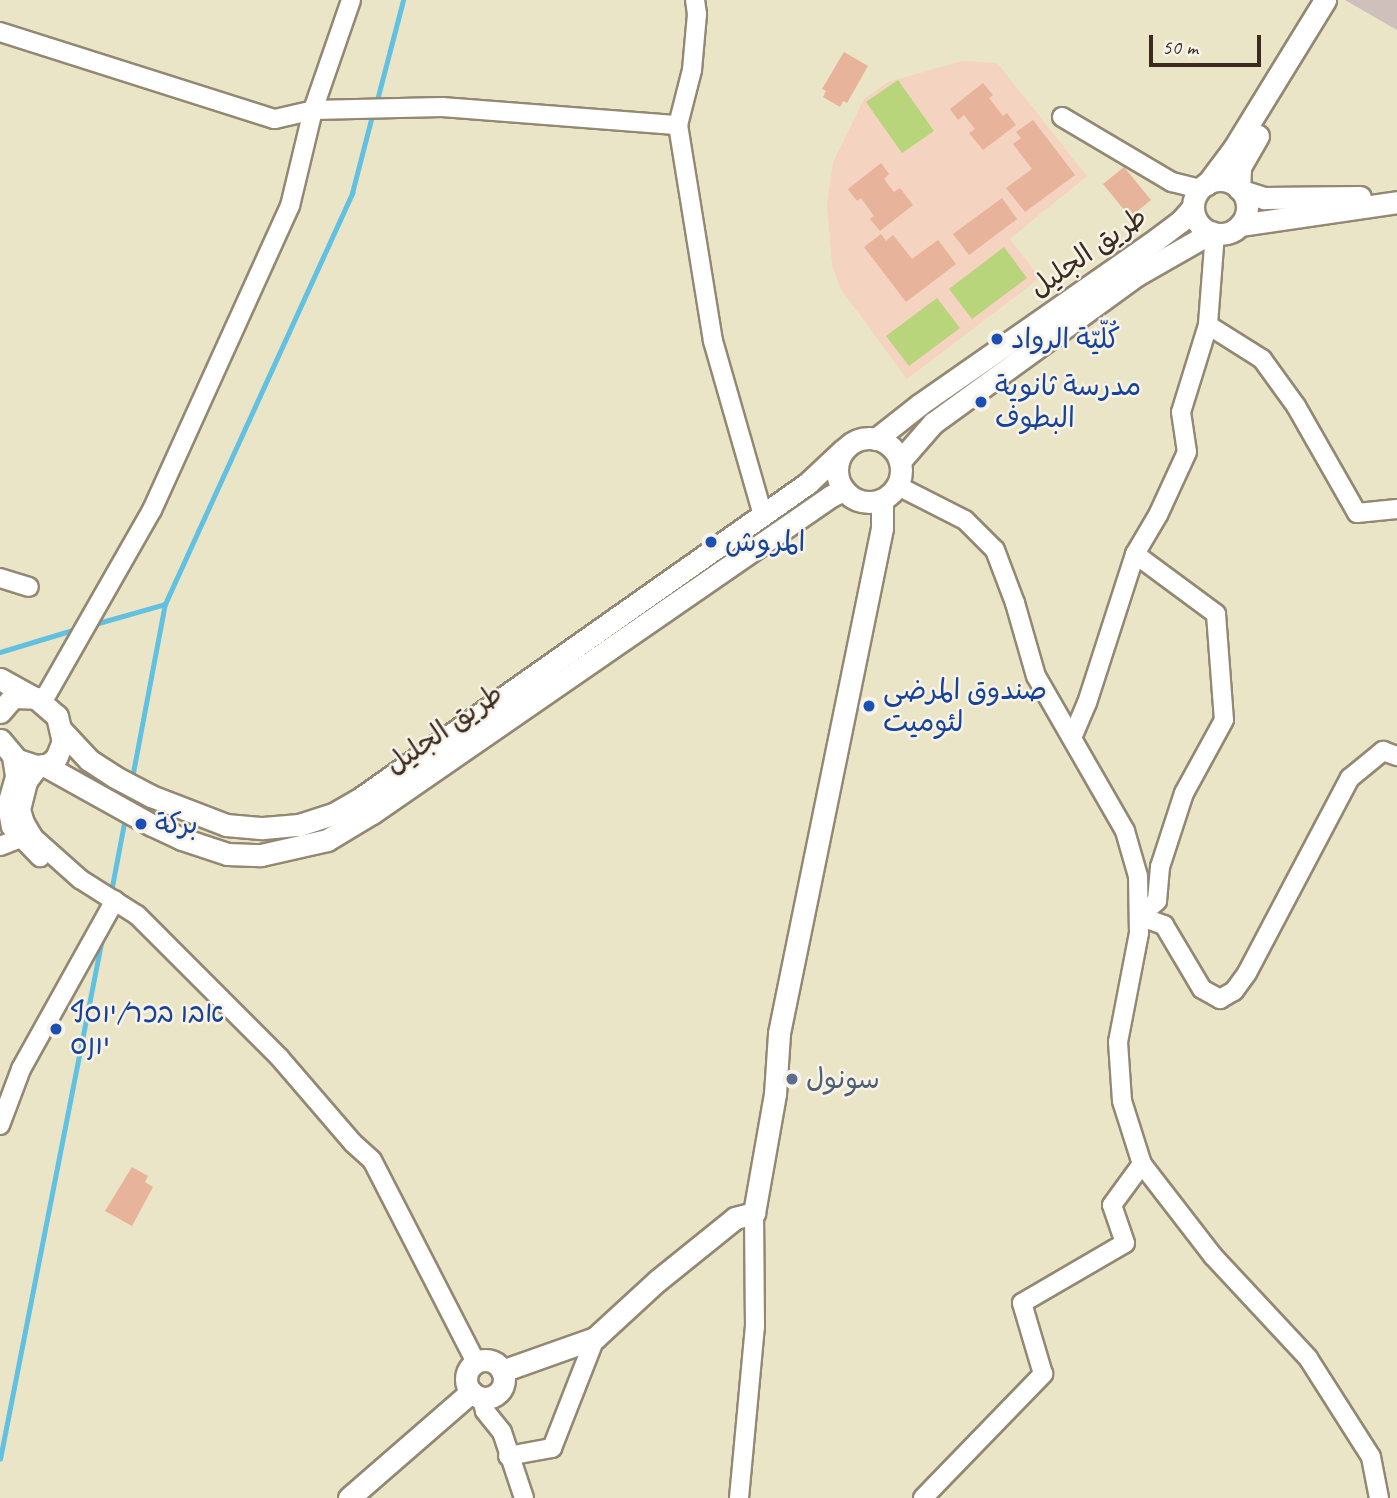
<!DOCTYPE html>
<meta charset="utf-8">
<style>
body{margin:0}
#map{position:relative;width:1397px;height:1498px;overflow:hidden;background:#ebe5c8;font-family:Caveat,"Playpen Sans Arabic","Playpen Sans Hebrew",sans-serif}
div>[style]{position:absolute}
[style*='--x']{left:calc(var(--x)*1px);top:calc(var(--y)*1px);width:calc(var(--w)*1px);rotate:calc(var(--a)*1deg)}
.built>*{inset:0;background:#f4d3c0}
.industrial>*{inset:0;background:#d0c0bc}
.green>*{inset:0;background:#b9d57b}
.stream>*{height:4.5px;margin:-2.25px;padding:0 2.25px;transform-origin:2.25px;border-radius:2.25px;background:#62c1e0}
.building>*{inset:0;background:#e7b39a}
.roads{filter:drop-shadow(2px 0 #938873) drop-shadow(-2px 0 #938873) drop-shadow(0 2px #938873) drop-shadow(0 -2px #938873)}
.minor>*{height:18px;margin:-9px;padding:0 9px;transform-origin:9px;border-radius:9px;background:#fff}
.major>*{height:21px;margin:-10.5px;padding:0 10.5px;transform-origin:10.5px;border-radius:10.5px;background:#fff}
.major>.ring{margin:-10.5px;padding:0;box-sizing:content-box;background:none;border:21px solid #fff;border-radius:50%}
.dots>*{width:19px;height:19px;translate:-50% -50%;box-sizing:border-box;border:4px solid #f7f3e8;border-radius:50%}
span{translate:-50% -50%;white-space:nowrap;text-align:center;line-height:1.15;-webkit-text-stroke:5px #f7f3e8;paint-order:stroke}
.street-label{font-size:28px;color:#3b2a1e}
.transit-label{font-size:28px;color:#164399}
.left{translate:0 -50%;text-align:left}
.service-label{font-size:28px;color:#4e5e75}
.scale{position:absolute;left:1149px;top:35px;width:112px;height:32px;box-sizing:border-box;border:4px solid #3b2a1e;border-top:0;padding-left:9px;font-size:21px;line-height:24px;white-space:nowrap;color:#3b2a1e;-webkit-text-stroke:5px #f7f3e8;paint-order:stroke}
</style>
<div id="map">
<div class="built">
<div style="clip-path:polygon(962px 61px,997px 63px,1087px 176px,1010px 239px,1040px 278px,907px 379px,840px 288px,832px 265px,827px 204px,833px 162px,864px 99px,888px 82px)"></div>
</div>
<div class="industrial">
<div style="clip-path:polygon(1345px 0,1397px 0,1397px 30px)"></div>
</div>
<div class="green">
<div style="clip-path:polygon(898px 80px,934px 131px,902px 153px,866px 102px)"></div>
<div style="clip-path:polygon(1004px 247px,1027px 278px,972px 319px,949px 289px)"></div>
<div style="clip-path:polygon(937px 298px,960px 328px,909px 366px,886px 336px)"></div>
</div>
<div class="stream">
<div style="--x:376;--y:104;--w:107;--a:-75.4"></div>
<div style="--x:95;--y:624;--w:73;--a:-15.9"></div>
<div style="--x:0;--y:652;--w:79;--a:-16.8"></div>
<div style="--x:132;--y:778;--w:177;--a:-79.3"></div>
<div style="--x:165;--y:604;--w:452;--a:-65.5"></div>
<div style="--x:352;--y:193;--w:84;--a:-75.5"></div>
<div style="--x:111;--y:892;--w:75;--a:-79.3"></div>
<div style="--x:0;--y:1459;--w:531;--a:-78.92"></div>
</div>
<div class="building">
<div style="clip-path:polygon(844px 52px,868px 66px,847px 103px,843px 101px,840px 107px,823px 97px,826px 91px,822px 89px)"></div>
<div style="clip-path:polygon(983px 83px,993px 95px,989px 98px,1003px 116px,1007px 113px,1016px 125px,983px 150px,969px 133px,975px 129px,964px 115px,958px 120px,950px 109px)"></div>
<div style="clip-path:polygon(1033px 120px,1075px 175px,1025px 212px,1006px 188px,1032px 169px,1013px 144px,1021px 138px,1016px 132px)"></div>
<div style="clip-path:polygon(881px 163px,889px 174px,884px 179px,894px 192px,900px 188px,913px 205px,880px 231px,870px 219px,874px 216px,861px 198px,857px 201px,848px 189px)"></div>
<div style="clip-path:polygon(1124px 167px,1151px 200px,1130px 217px,1103px 184px)"></div>
<div style="clip-path:polygon(1002px 198px,1017px 219px,969px 255px,953px 234px)"></div>
<div style="clip-path:polygon(881px 234px,886px 241px,893px 235px,912px 259px,938px 240px,956px 264px,906px 302px,864px 247px)"></div>
<div style="clip-path:polygon(132px 1167px,148px 1176px,145px 1182px,153px 1187px,132px 1226px,105px 1211px)"></div>
</div>
<div class="roads">
<div class="minor">
<div style="--x:0;--y:32;--w:288;--a:17.6"></div>
<div style="--x:275;--y:119;--w:39;--a:-13"></div>
<div style="--x:313;--y:110;--w:129;--a:-1.3"></div>
<div style="--x:442;--y:107;--w:237;--a:4.4"></div>
<div style="--x:678;--y:125;--w:219;--a:80.8"></div>
<div style="--x:713;--y:341;--w:181;--a:74"></div>
<div style="--x:1062;--y:117;--w:128;--a:30.6"></div>
<div style="--x:1172;--y:182;--w:30;--a:14"></div>
<div style="--x:678;--y:125;--w:57;--a:-75.7"></div>
<div style="--x:692;--y:70;--w:56;--a:-84.9"></div>
<div style="--x:697;--y:14;--w:14;--a:-98"></div>
<div style="--x:1215;--y:233;--w:92;--a:94.4"></div>
<div style="--x:1208;--y:325;--w:64;--a:32.2"></div>
<div style="--x:1262;--y:359;--w:58;--a:54.1"></div>
<div style="--x:1296;--y:406;--w:123;--a:60.3"></div>
<div style="--x:1357;--y:513;--w:40;--a:-5.7"></div>
<div style="--x:1208;--y:325;--w:91;--a:107.2"></div>
<div style="--x:1181;--y:412;--w:40;--a:81.5"></div>
<div style="--x:1187;--y:452;--w:69;--a:114.7"></div>
<div style="--x:1158;--y:515;--w:45;--a:120.5"></div>
<div style="--x:1135;--y:554;--w:101;--a:36.5"></div>
<div style="--x:1216;--y:614;--w:106;--a:85.7"></div>
<div style="--x:1224;--y:720;--w:83;--a:118.7"></div>
<div style="--x:1184;--y:793;--w:78;--a:108"></div>
<div style="--x:1160;--y:867;--w:34;--a:95"></div>
<div style="--x:1157;--y:901;--w:23;--a:140"></div>
<div style="--x:1139;--y:916;--w:27;--a:20"></div>
<div style="--x:1164;--y:925;--w:74;--a:59.3"></div>
<div style="--x:1202;--y:989;--w:21;--a:29"></div>
<div style="--x:1220;--y:999;--w:16;--a:-30"></div>
<div style="--x:1234;--y:991;--w:22;--a:-54"></div>
<div style="--x:1247;--y:973;--w:221;--a:-62.2"></div>
<div style="--x:1350;--y:778;--w:43;--a:-39.3"></div>
<div style="--x:1383;--y:751;--w:15;--a:20"></div>
<div style="--x:898;--y:486;--w:75;--a:26.9"></div>
<div style="--x:965;--y:520;--w:42;--a:45"></div>
<div style="--x:995;--y:550;--w:57;--a:69.3"></div>
<div style="--x:1015;--y:603;--w:76;--a:74"></div>
<div style="--x:1036;--y:676;--w:179;--a:60.1"></div>
<div style="--x:1125;--y:831;--w:47;--a:73.9"></div>
<div style="--x:1138;--y:876;--w:57;--a:89"></div>
<div style="--x:1139;--y:933;--w:111;--a:100.9"></div>
<div style="--x:1118;--y:1042;--w:59;--a:86.1"></div>
<div style="--x:1122;--y:1101;--w:66;--a:72.4"></div>
<div style="--x:1142;--y:1164;--w:116;--a:52.3"></div>
<div style="--x:1213;--y:1256;--w:139;--a:47"></div>
<div style="--x:1308;--y:1358;--w:117;--a:57.5"></div>
<div style="--x:1371;--y:1457;--w:42;--a:79"></div>
<div style="--x:0;--y:578;--w:30;--a:17"></div>
<div style="--x:43;--y:701;--w:220;--a:-60.3"></div>
<div style="--x:152;--y:510;--w:334;--a:-65.6"></div>
<div style="--x:290;--y:206;--w:99;--a:-76.5"></div>
<div style="--x:313;--y:110;--w:116;--a:-70.9"></div>
<div style="--x:1072;--y:738;--w:38;--a:-67"></div>
<div style="--x:1087;--y:703;--w:157;--a:-72.1"></div>
<div style="--x:12;--y:757;--w:20;--a:81"></div>
<div style="--x:15;--y:777;--w:29;--a:106"></div>
<div style="--x:7;--y:805;--w:22;--a:80"></div>
<div style="--x:11;--y:827;--w:42;--a:46"></div>
<div style="--x:40;--y:766;--w:20;--a:127"></div>
<div style="--x:28;--y:782;--w:29;--a:104"></div>
<div style="--x:21;--y:810;--w:14;--a:73"></div>
<div style="--x:25;--y:823;--w:17;--a:59"></div>
<div style="--x:34;--y:838;--w:62;--a:41.7"></div>
<div style="--x:80;--y:879;--w:67;--a:32.3"></div>
<div style="--x:137;--y:915;--w:201;--a:45"></div>
<div style="--x:279;--y:1057;--w:113;--a:49.3"></div>
<div style="--x:353;--y:1143;--w:25;--a:42"></div>
<div style="--x:372;--y:1160;--w:227;--a:62.8"></div>
<div style="--x:0;--y:846;--w:31;--a:-21"></div>
<div style="--x:0;--y:1125;--w:60;--a:-69.4"></div>
<div style="--x:21;--y:1069;--w:193;--a:-60.9"></div>
<div style="--x:482;--y:1398;--w:13;--a:77"></div>
<div style="--x:485;--y:1411;--w:27;--a:51"></div>
<div style="--x:502;--y:1432;--w:70;--a:71.6"></div>
<div style="--x:508;--y:1456;--w:45;--a:-10.3"></div>
<div style="--x:552;--y:1448;--w:118;--a:-68.6"></div>
<div style="--x:739;--y:1498;--w:172;--a:-84.7"></div>
<div style="--x:755;--y:1327;--w:114;--a:-90.5"></div>
<div style="--x:923;--y:1498;--w:173;--a:-45.9"></div>
<div style="--x:1043;--y:1374;--w:74;--a:-106.5"></div>
<div style="--x:1022;--y:1303;--w:119;--a:-30.2"></div>
<div style="--x:1125;--y:1243;--w:40;--a:-108.9"></div>
<div style="--x:1112;--y:1205;--w:51;--a:-53.8"></div>
</div>
<div class="major">
<div class="ring" style="left:1193px;top:180px;width:33px;height:33px"></div>
<div style="--x:1207;--y:184;--w:45;--a:-53.1"></div>
<div style="--x:1234;--y:148;--w:174;--a:-58.4"></div>
<div style="--x:1239;--y:189;--w:22;--a:-87"></div>
<div style="--x:1240;--y:167;--w:36;--a:-60"></div>
<div style="--x:1242;--y:191;--w:23;--a:18"></div>
<div style="--x:1264;--y:198;--w:96;--a:-0.6"></div>
<div style="--x:1240;--y:225;--w:159;--a:-8.3"></div>
<div class="ring" style="left:837px;top:438px;width:43px;height:43px"></div>
<div style="--x:876;--y:439;--w:55;--a:-38.3"></div>
<div style="--x:919;--y:405;--w:290;--a:-34.9"></div>
<div style="--x:1157;--y:239;--w:30;--a:-37"></div>
<div style="--x:1181;--y:221;--w:18;--a:-49"></div>
<div style="--x:900;--y:461;--w:50;--a:-49"></div>
<div style="--x:933;--y:423;--w:252;--a:-36"></div>
<div style="--x:1137;--y:275;--w:86;--a:-29.8"></div>
<div style="--x:0;--y:679;--w:35;--a:29"></div>
<div style="--x:0;--y:712;--w:20;--a:-49"></div>
<div style="--x:13;--y:697;--w:23;--a:2"></div>
<div style="--x:36;--y:698;--w:28;--a:41"></div>
<div style="--x:57;--y:716;--w:26;--a:77"></div>
<div style="--x:63;--y:741;--w:18;--a:112"></div>
<div style="--x:56;--y:758;--w:9;--a:139"></div>
<div style="--x:49;--y:764;--w:13;--a:171"></div>
<div style="--x:36;--y:766;--w:20;--a:-162"></div>
<div style="--x:17;--y:760;--w:26;--a:-130"></div>
<div style="--x:62;--y:731;--w:40;--a:47"></div>
<div style="--x:89;--y:760;--w:31;--a:33"></div>
<div style="--x:115;--y:777;--w:41;--a:27.8"></div>
<div style="--x:151;--y:796;--w:80;--a:21.1"></div>
<div style="--x:226;--y:825;--w:37;--a:5"></div>
<div style="--x:263;--y:828;--w:36;--a:-5"></div>
<div style="--x:299;--y:825;--w:38;--a:-18"></div>
<div style="--x:335;--y:813;--w:30;--a:-30"></div>
<div style="--x:361;--y:798;--w:547;--a:-35.17"></div>
<div style="--x:808;--y:483;--w:48;--a:-43.3"></div>
<div style="--x:44;--y:765;--w:124;--a:29.1"></div>
<div style="--x:152;--y:825;--w:33;--a:25"></div>
<div style="--x:182;--y:839;--w:47;--a:18.4"></div>
<div style="--x:227;--y:854;--w:34;--a:2"></div>
<div style="--x:261;--y:855;--w:68;--a:-12.8"></div>
<div style="--x:327;--y:840;--w:52;--a:-31"></div>
<div style="--x:372;--y:813;--w:558;--a:-34.63"></div>
<div style="--x:831;--y:496;--w:14;--a:-25"></div>
<div class="ring" style="left:466px;top:1360px;width:17px;height:17px"></div>
<div style="--x:502;--y:1371;--w:99;--a:-19.5"></div>
<div style="--x:595;--y:1338;--w:84;--a:-42.6"></div>
<div style="--x:657;--y:1281;--w:100;--a:-38.9"></div>
<div style="--x:735;--y:1218;--w:20;--a:-15"></div>
<div style="--x:754;--y:1213;--w:121;--a:-80"></div>
<div style="--x:775;--y:1094;--w:61;--a:-86.2"></div>
<div style="--x:779;--y:1033;--w:515;--a:-78.47"></div>
<div style="--x:882;--y:528;--w:28;--a:-90"></div>
<div style="--x:349;--y:1498;--w:162;--a:-41"></div>
</div>
</div>
<div class="dots">
<div style="left:997px;top:339px;background:#1a4fb4"></div>
<div style="left:981px;top:402px;background:#1a4fb4"></div>
<div style="left:711px;top:542px;background:#1a4fb4"></div>
<div style="left:869px;top:706px;background:#1a4fb4"></div>
<div style="left:141px;top:824px;background:#1a4fb4"></div>
<div style="left:56px;top:1029px;background:#1a4fb4"></div>
<div style="left:792px;top:1079px;background:#5c6f8a"></div>
</div>
<div class="street-label">
<span style="left:1088px;top:252px;rotate:-35deg">طريق الجليل</span>
<span style="left:444px;top:729px;rotate:-35deg">طريق الجليل</span>
</div>
<div class="transit-label">
<span class="left" style="left:1011px;top:339px">كُلّيّة الرواد</span>
<span class="left" style="left:995px;top:402px">مدرسة ثانوية<br>البطوف</span>
<span class="left" style="left:725px;top:542px">المروش</span>
<span class="left" style="left:883px;top:706px">صندوق المرضى<br>لئوميت</span>
<span class="left" style="left:155px;top:824px">بركة</span>
<span class="left" style="left:70px;top:1029px">אבו בכר/יוסף<br>יונס</span>
</div>
<div class="service-label">
<span class="left" style="left:806px;top:1079px">سونول</span>
</div>
<div class="scale">50 m</div>
</div>
